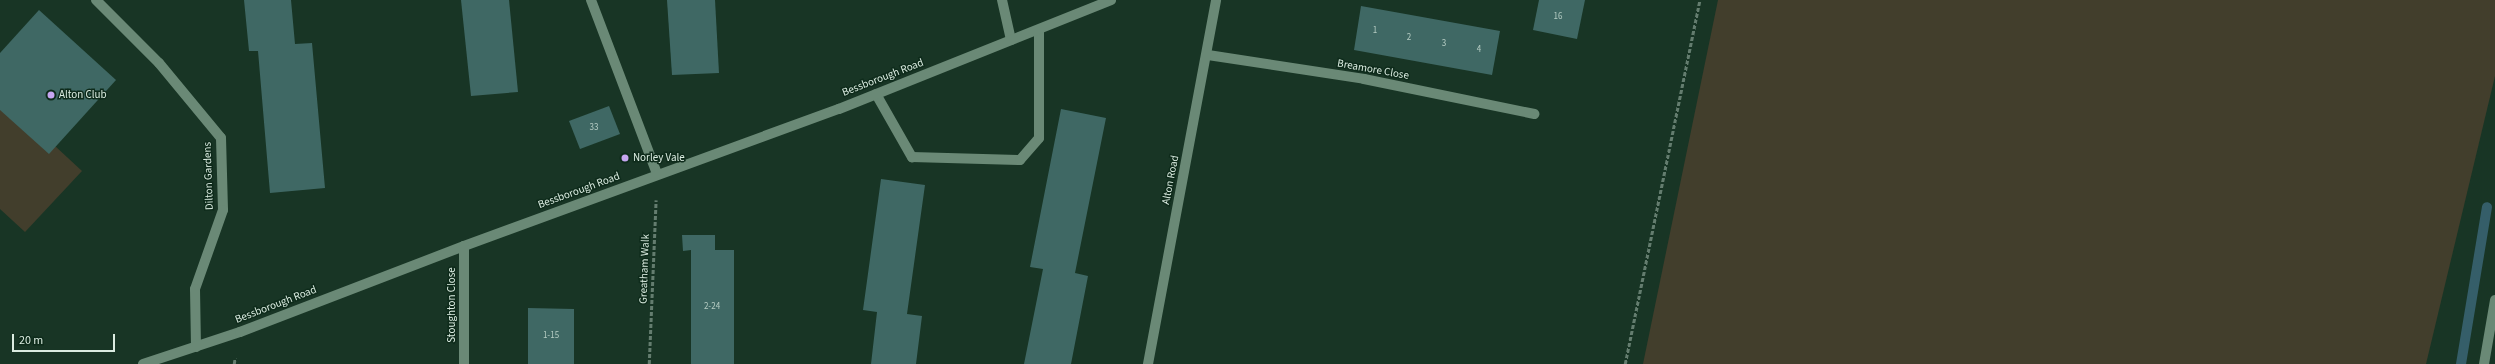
<!DOCTYPE html>
<style>
body{margin:0}
#map{position:relative;width:2495px;height:364px;overflow:hidden;background:#183525;font-family:"Source Sans 3",sans-serif}
div>[style]{position:absolute}
[style*='--x']{left:calc(var(--x)*1px);top:calc(var(--y)*1px);width:calc(var(--w)*1px);rotate:calc(var(--a)*1deg)}
.green>*{inset:0;background:#423e2c}
.stream>*{height:10px;margin:-5px;padding:0 5px;transform-origin:5px;border-radius:5px;background:#355e69}
.building>*{inset:0;background:#3f6864}
.path>*{height:2.5px;margin-top:-1.25px;transform-origin:0;background:repeating-linear-gradient(90deg,#647d6f 0 4px,transparent 0 6px)}
.service>*{height:10px;margin:-5px;padding:0 5px;transform-origin:5px;border-radius:5px;background:#6a8976}
.minor>*{height:10px;margin:-5px;padding:0 5px;transform-origin:5px;border-radius:5px;background:#6a8976}
.dots>*{width:11px;height:11px;translate:-50% -50%;box-sizing:border-box;border:2px solid #0e2b1b;border-radius:50%}
span{translate:-50% -50%;white-space:nowrap;text-align:center;line-height:1.15;-webkit-text-stroke:3px #0e2b1b;paint-order:stroke}
.number-label{font-size:9px;color:#b4cbc2}
.number-label span{-webkit-text-stroke-width:0}
.street-label{font-size:11px;color:#dbece1}
.poi-label{font-size:11px;color:#dbece1}
.left{translate:0 -50%;text-align:left}
.scale{position:absolute;left:12px;top:334px;width:103px;height:18px;box-sizing:border-box;border:2px solid #dbece1;border-top:0;padding-left:5px;font-size:12px;line-height:14px;white-space:nowrap;color:#dbece1;-webkit-text-stroke:3px #0e2b1b;paint-order:stroke}
</style>
<div id="map">
<div class="green">
<div style="clip-path:polygon(1718px 0,2495px 0,2495px 76px,2426px 364px,1643px 364px)"></div>
<div style="clip-path:polygon(0 95px,82px 171px,25px 232px,0 209px)"></div>
</div>
<div class="stream">
<div style="--x:2461;--y:364;--w:159;--a:-80.6"></div>
</div>
<div class="building">
<div style="clip-path:polygon(244px 0,291px 0,295px 44px,312px 43px,325px 188px,270px 193px,258px 51px,249px 51px)"></div>
<div style="clip-path:polygon(461px 0,509px 0,518px 92px,471px 96px)"></div>
<div style="clip-path:polygon(667px 0,715px 0,719px 73px,672px 75px)"></div>
<div style="clip-path:polygon(1539px 0,1585px 0,1577px 39px,1533px 30px)"></div>
<div style="clip-path:polygon(1361px 6px,1500px 31px,1492px 75px,1354px 50px)"></div>
<div style="clip-path:polygon(39px 10px,116px 80px,49px 154px,0 110px,0 53px)"></div>
<div style="clip-path:polygon(609px 106px,620px 134px,580px 149px,569px 121px)"></div>
<div style="clip-path:polygon(1061px 109px,1106px 118px,1075px 273px,1088px 276px,1071px 364px,1024px 364px,1043px 269px,1030px 267px)"></div>
<div style="clip-path:polygon(881px 179px,925px 185px,907px 314px,922px 316px,916px 364px,871px 364px,877px 312px,863px 310px)"></div>
<div style="clip-path:polygon(682px 235px,715px 235px,715px 250px,734px 250px,734px 364px,691px 364px,691px 250px,683px 251px)"></div>
<div style="clip-path:polygon(528px 308px,574px 309px,574px 364px,528px 364px)"></div>
</div>
<div class="path">
<div style="--x:234;--y:364;--w:6;--a:-81"></div>
<div style="--x:649;--y:364;--w:164;--a:-87.6"></div>
<div style="--x:1625;--y:364;--w:372;--a:-78.4"></div>
</div>
<div class="service">
<div style="--x:591;--y:0;--w:186;--a:69.2"></div>
<div style="--x:2484;--y:364;--w:65;--a:-80.2"></div>
</div>
<div class="minor">
<div style="--x:96;--y:0;--w:89;--a:45"></div>
<div style="--x:159;--y:63;--w:97;--a:50.4"></div>
<div style="--x:221;--y:138;--w:72;--a:88.4"></div>
<div style="--x:223;--y:210;--w:84;--a:109.5"></div>
<div style="--x:195;--y:289;--w:58;--a:89"></div>
<div style="--x:1002;--y:0;--w:41;--a:77.3"></div>
<div style="--x:1208;--y:55;--w:158;--a:8.7"></div>
<div style="--x:1364;--y:79;--w:174;--a:11.6"></div>
<div style="--x:876;--y:94;--w:73;--a:60.3"></div>
<div style="--x:912;--y:157;--w:108;--a:1.6"></div>
<div style="--x:1020;--y:160;--w:29;--a:-49"></div>
<div style="--x:1039;--y:138;--w:108;--a:-90"></div>
<div style="--x:143;--y:364;--w:102;--a:-18.3"></div>
<div style="--x:240;--y:332;--w:240;--a:-21"></div>
<div style="--x:464;--y:246;--w:399;--a:-20.1"></div>
<div style="--x:839;--y:109;--w:293;--a:-21.8"></div>
<div style="--x:464;--y:364;--w:118;--a:-90"></div>
<div style="--x:1148;--y:364;--w:370;--a:-79.4"></div>
</div>
<div class="dots">
<div style="left:51px;top:95px;background:#c6a6f0"></div>
<div style="left:625px;top:158px;background:#c6a6f0"></div>
</div>
<div class="number-label">
<span style="left:1558px;top:17px">16</span>
<span style="left:1375px;top:31px">1</span>
<span style="left:1409px;top:38px">2</span>
<span style="left:1444px;top:44px">3</span>
<span style="left:1479px;top:50px">4</span>
<span style="left:594px;top:128px">33</span>
<span style="left:712px;top:307px">2-24</span>
<span style="left:551px;top:336px">1-15</span>
</div>
<div class="street-label">
<span style="left:1373px;top:70px;rotate:10deg">Breamore Close</span>
<span style="left:883px;top:78px;rotate:-21deg">Bessborough Road</span>
<span style="left:209px;top:176px;rotate:-92deg">Dilton Gardens</span>
<span style="left:1171px;top:180px;rotate:-79deg">Alton Road</span>
<span style="left:579px;top:191px;rotate:-20deg">Bessborough Road</span>
<span style="left:645px;top:269px;rotate:-88deg">Greatham Walk</span>
<span style="left:276px;top:305px;rotate:-21deg">Bessborough Road</span>
<span style="left:452px;top:305px;rotate:-90deg">Stoughton Close</span>
</div>
<div class="poi-label">
<span class="left" style="left:59px;top:95px">Alton Club</span>
<span class="left" style="left:633px;top:158px">Norley Vale</span>
</div>
<div class="scale">20 m</div>
</div>
